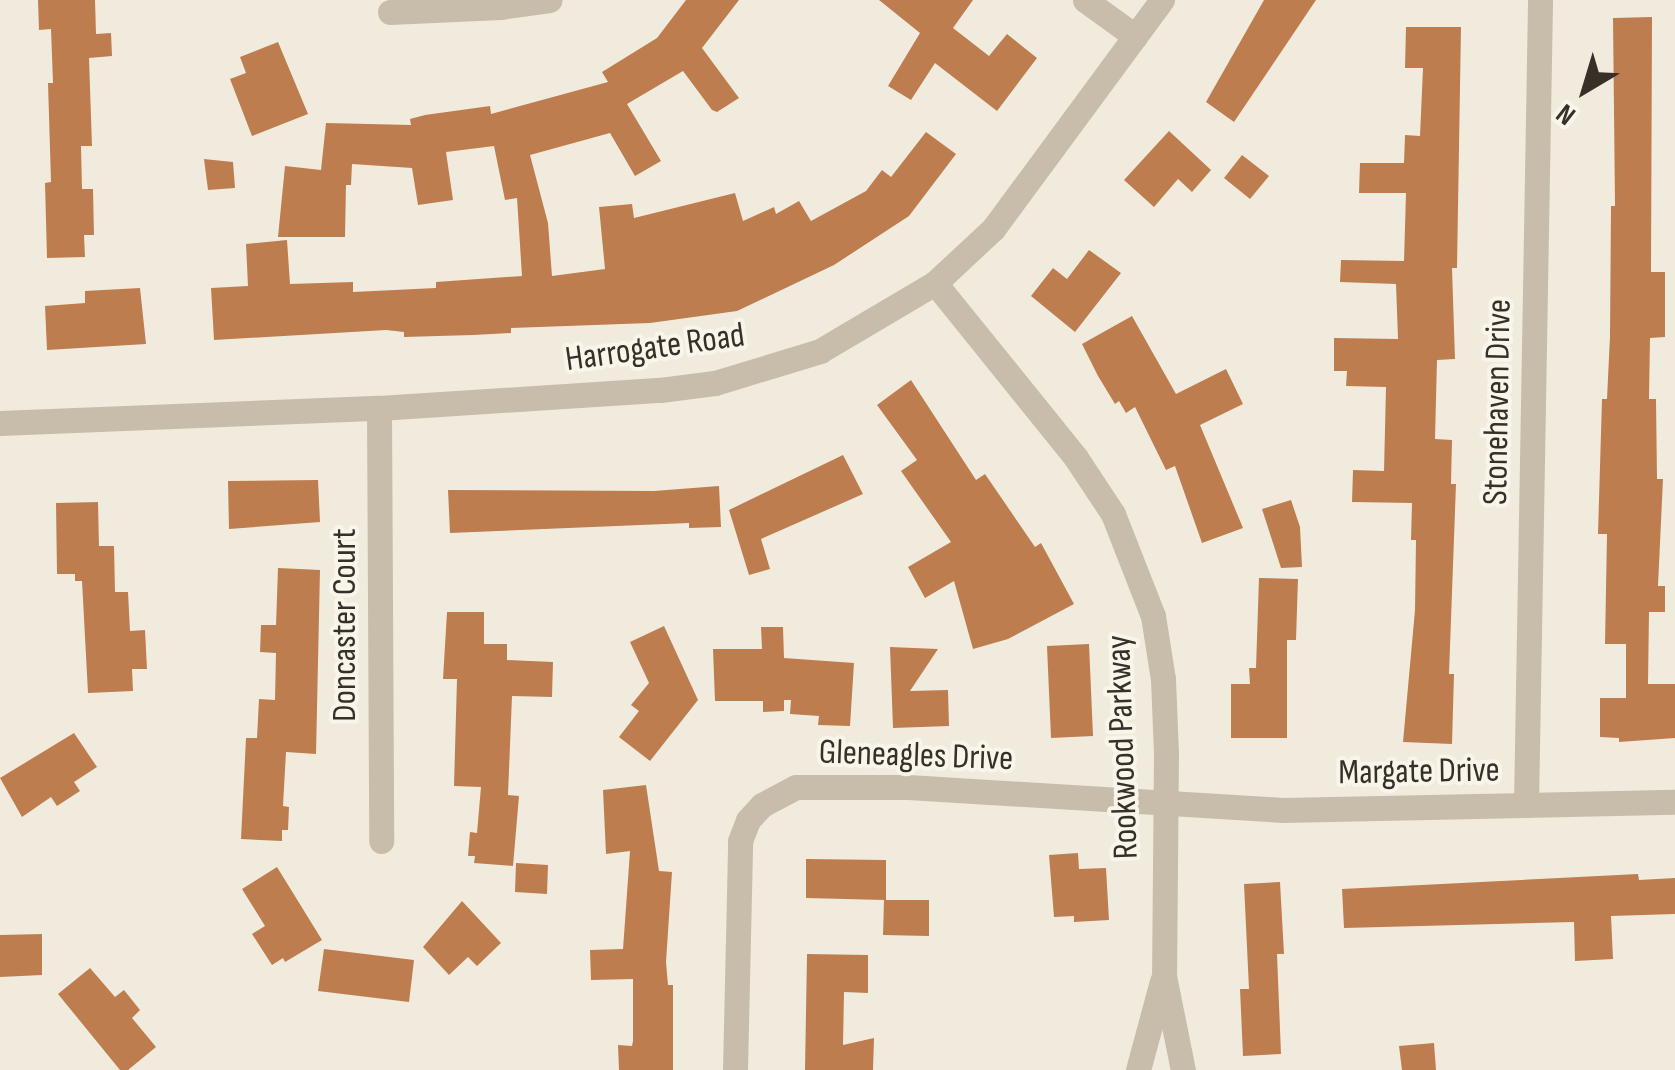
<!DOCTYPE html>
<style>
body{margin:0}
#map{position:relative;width:1675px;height:1070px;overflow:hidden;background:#f1ebde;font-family:"Sofia Sans Condensed",sans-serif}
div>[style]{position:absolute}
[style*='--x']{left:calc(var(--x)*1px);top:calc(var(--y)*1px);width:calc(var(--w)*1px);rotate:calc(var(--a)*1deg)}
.building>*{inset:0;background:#be7d4f}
.minor>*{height:25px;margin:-12.5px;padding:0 12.5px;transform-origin:12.5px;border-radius:12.5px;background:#c8bdaa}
span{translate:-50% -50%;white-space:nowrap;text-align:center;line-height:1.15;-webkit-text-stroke:8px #f9f5ea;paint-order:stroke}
.street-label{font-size:35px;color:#363029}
.north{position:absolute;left:1535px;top:40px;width:100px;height:100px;-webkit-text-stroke:8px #f9f5ea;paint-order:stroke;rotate:218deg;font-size:28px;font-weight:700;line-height:40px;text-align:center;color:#363029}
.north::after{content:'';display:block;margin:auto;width:35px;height:45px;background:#363029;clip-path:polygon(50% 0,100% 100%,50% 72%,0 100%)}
</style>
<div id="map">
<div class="building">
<div style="clip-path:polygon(38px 0,95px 0,96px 34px,111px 33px,112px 56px,89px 58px,92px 146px,81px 146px,82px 189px,93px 189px,94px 235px,84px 235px,85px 257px,47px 258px,45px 183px,51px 182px,48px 83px,53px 83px,51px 29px,39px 30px)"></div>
<div style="clip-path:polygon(686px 0,739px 0,702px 48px,739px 98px,717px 112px,712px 110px,683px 71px,627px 104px,661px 161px,635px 176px,610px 133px,530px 155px,548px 223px,552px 276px,605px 269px,599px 207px,632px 204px,634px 218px,735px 193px,743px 221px,774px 207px,776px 214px,799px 201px,811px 221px,866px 191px,882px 170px,891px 177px,926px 132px,956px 154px,909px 216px,834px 265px,737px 311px,650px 323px,511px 328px,511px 333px,473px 335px,404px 337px,404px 332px,386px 330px,214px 340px,211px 288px,248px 286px,246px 244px,287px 240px,290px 284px,353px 282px,353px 292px,436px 288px,436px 282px,522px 276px,517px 198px,505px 200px,494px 146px,446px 152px,453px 200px,418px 205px,412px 168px,352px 164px,351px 185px,346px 185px,345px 237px,278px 237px,285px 166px,321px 170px,326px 123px,411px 125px,410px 119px,425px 115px,490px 106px,491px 114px,608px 82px,602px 72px,657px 38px)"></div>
<div style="clip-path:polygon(879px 0,973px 0,953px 28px,989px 56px,1007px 34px,1037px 58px,997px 111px,935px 63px,911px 100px,888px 86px,920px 33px)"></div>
<div style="clip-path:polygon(1264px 0,1316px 0,1234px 122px,1206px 102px)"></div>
<div style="clip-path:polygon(1652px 17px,1651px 272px,1665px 272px,1665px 337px,1650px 338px,1649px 399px,1656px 399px,1657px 479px,1663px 479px,1658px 586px,1665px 586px,1665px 612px,1649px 612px,1648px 684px,1675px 684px,1675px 738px,1619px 742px,1619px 738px,1600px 737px,1600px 698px,1626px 698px,1626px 644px,1605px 644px,1607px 534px,1598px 534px,1602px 399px,1607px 399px,1610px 336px,1611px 206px,1615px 206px,1613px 18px)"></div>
<div style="clip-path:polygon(1406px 27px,1461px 27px,1457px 268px,1452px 268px,1455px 359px,1437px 360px,1435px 439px,1452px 440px,1451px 484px,1456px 484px,1449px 674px,1454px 674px,1452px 744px,1403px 742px,1415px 610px,1416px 540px,1411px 540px,1412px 503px,1352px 502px,1353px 470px,1384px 471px,1386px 387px,1346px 386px,1347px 371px,1334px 371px,1334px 338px,1398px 339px,1396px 284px,1340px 282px,1341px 260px,1404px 261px,1406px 193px,1359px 193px,1360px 163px,1404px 163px,1405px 135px,1420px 136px,1423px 68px,1405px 68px)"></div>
<div style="clip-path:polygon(278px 42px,308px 114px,252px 136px,230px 79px,246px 73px,240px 57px)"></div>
<div style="clip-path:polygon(1169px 131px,1211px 170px,1192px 192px,1178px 179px,1154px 207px,1124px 180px)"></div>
<div style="clip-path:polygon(1242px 155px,1269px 176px,1250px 199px,1224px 178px)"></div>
<div style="clip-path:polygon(204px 159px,233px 162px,235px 188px,208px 190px)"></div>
<div style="clip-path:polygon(1089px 250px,1121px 273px,1075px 332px,1031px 296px,1053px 268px,1067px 279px)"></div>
<div style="clip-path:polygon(140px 288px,146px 344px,47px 350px,45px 306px,85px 303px,85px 291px)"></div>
<div style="clip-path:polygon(1132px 316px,1176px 394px,1226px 369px,1243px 404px,1200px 425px,1243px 528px,1202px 543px,1175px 466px,1166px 470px,1135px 407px,1126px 413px,1119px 401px,1115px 404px,1098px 376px,1082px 344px)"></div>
<div style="clip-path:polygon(911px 380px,976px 480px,985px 474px,1035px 547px,1041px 543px,1074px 604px,1008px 639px,973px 649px,954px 581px,925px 598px,908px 567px,951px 542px,901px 471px,917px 460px,877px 405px)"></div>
<div style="clip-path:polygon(843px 455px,863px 494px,761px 539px,770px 569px,749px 575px,729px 510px)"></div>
<div style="clip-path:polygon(318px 480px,320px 522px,229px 529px,228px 481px)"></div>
<div style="clip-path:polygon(719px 486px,721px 527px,689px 528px,689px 523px,450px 533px,448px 490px,654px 491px)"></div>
<div style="clip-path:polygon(1291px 500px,1300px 527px,1302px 567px,1281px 568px,1262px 509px)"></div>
<div style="clip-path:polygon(98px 502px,99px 546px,114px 546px,115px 592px,128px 592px,130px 631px,145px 630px,147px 669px,132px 669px,133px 691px,88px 693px,82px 581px,75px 581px,75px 574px,57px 574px,56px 503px)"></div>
<div style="clip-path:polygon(278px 568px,320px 570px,316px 754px,286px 752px,283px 806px,289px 807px,288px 830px,282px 830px,282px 841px,241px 839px,246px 738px,257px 738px,259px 699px,275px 700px,276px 653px,260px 652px,261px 625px,276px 625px)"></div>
<div style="clip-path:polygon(1259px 578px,1298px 579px,1296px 640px,1287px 640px,1287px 738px,1231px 738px,1231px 684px,1250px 684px,1249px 668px,1256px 668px)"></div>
<div style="clip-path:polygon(447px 612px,484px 612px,484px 644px,507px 644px,507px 660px,553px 662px,552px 697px,512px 696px,508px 795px,519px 796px,513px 866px,474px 863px,475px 856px,468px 856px,470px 832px,477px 833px,481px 787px,454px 786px,457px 679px,443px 679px)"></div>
<div style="clip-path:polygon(664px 626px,698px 700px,650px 761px,619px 737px,639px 711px,631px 705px,649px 683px,630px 642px)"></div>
<div style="clip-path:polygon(761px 627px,783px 627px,784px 658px,854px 663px,850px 726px,818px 725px,819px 716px,790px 714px,791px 700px,784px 700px,784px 711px,763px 712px,763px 701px,715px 701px,713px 649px,762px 649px)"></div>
<div style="clip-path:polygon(1089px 644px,1093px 736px,1051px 738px,1047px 646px)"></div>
<div style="clip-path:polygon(890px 647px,938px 649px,910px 691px,948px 690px,949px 726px,893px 728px)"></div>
<div style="clip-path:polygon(74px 733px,97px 767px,74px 782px,80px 791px,57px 806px,51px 797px,22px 817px,0 778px)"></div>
<div style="clip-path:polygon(646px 785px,659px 871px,672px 872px,666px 962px,668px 985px,673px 985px,673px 1070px,619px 1070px,618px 1045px,632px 1046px,633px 1041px,633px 979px,591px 980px,590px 950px,623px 949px,630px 851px,606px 854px,603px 790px)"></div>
<div style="clip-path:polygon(1078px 853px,1079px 869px,1106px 868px,1109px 920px,1074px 922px,1074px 916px,1054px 917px,1049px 855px)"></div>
<div style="clip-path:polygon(806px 859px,886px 860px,886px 900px,929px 900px,929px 936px,883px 935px,884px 900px,806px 898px)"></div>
<div style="clip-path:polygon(516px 863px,548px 865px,547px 894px,515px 892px)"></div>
<div style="clip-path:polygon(277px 867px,322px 940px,285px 962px,283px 958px,272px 965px,252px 934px,265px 926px,242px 889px)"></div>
<div style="clip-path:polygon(1638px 874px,1639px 880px,1675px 878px,1675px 914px,1611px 916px,1613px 959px,1575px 961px,1574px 922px,1344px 928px,1342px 889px)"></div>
<div style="clip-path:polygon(1280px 882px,1284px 954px,1277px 954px,1281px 1054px,1243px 1056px,1240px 989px,1249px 989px,1244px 884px)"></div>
<div style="clip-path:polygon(462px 901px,501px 943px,477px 966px,468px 957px,449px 975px,423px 947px)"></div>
<div style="clip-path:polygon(42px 934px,42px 975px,0 977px,0 935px)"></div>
<div style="clip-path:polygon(324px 949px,414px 960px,409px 1002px,318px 991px)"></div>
<div style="clip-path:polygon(807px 954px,868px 955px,868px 993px,844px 992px,843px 1045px,874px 1038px,873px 1070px,805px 1070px)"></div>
<div style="clip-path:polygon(90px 968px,115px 997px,124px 990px,140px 1010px,132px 1018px,156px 1047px,128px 1070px,120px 1070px,58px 994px)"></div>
<div style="clip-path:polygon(1434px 1043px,1436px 1070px,1402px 1070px,1399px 1046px)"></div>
</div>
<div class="minor">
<div style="--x:1085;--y:0;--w:62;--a:35.8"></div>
<div style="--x:390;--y:12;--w:110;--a:-2.6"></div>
<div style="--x:500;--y:7;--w:50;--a:-8"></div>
<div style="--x:935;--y:283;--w:225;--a:51.1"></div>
<div style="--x:1076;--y:458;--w:67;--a:56.5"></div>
<div style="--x:1113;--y:514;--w:110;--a:68.6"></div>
<div style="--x:1153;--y:616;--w:64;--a:81"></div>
<div style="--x:1163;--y:679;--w:74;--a:87.7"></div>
<div style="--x:1166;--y:753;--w:223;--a:90.5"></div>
<div style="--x:1164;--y:976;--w:96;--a:78.6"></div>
<div style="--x:379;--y:408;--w:433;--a:89.7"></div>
<div style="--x:0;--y:423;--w:379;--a:-2.3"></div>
<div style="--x:379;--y:408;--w:282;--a:-3.7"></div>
<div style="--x:660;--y:390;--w:55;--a:-7.3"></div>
<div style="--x:715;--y:383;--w:110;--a:-16.9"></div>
<div style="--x:820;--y:351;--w:134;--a:-30.6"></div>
<div style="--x:935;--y:283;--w:79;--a:-43"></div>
<div style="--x:993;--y:229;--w:285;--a:-53.6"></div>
<div style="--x:1526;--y:805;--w:805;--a:-89"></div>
<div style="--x:735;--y:1070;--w:229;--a:-88.7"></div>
<div style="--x:740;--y:841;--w:22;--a:-69"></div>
<div style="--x:748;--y:820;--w:21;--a:-47"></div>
<div style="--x:762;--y:805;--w:38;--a:-28"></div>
<div style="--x:796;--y:787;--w:112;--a:0"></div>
<div style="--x:908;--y:787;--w:376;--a:3.5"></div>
<div style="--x:1283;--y:810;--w:392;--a:-1.2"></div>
<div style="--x:1138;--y:1070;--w:92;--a:-74.9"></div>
</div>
<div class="street-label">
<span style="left:655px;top:348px;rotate:-8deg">Harrogate Road</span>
<span style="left:1498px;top:402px;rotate:-89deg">Stonehaven Drive</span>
<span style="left:345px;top:625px;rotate:-90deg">Doncaster Court</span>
<span style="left:1123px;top:747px;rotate:-92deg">Rookwood Parkway</span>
<span style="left:916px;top:756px;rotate:2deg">Gleneagles Drive</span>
<span style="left:1419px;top:772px;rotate:-1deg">Margate Drive</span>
</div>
<div class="north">N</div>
</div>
